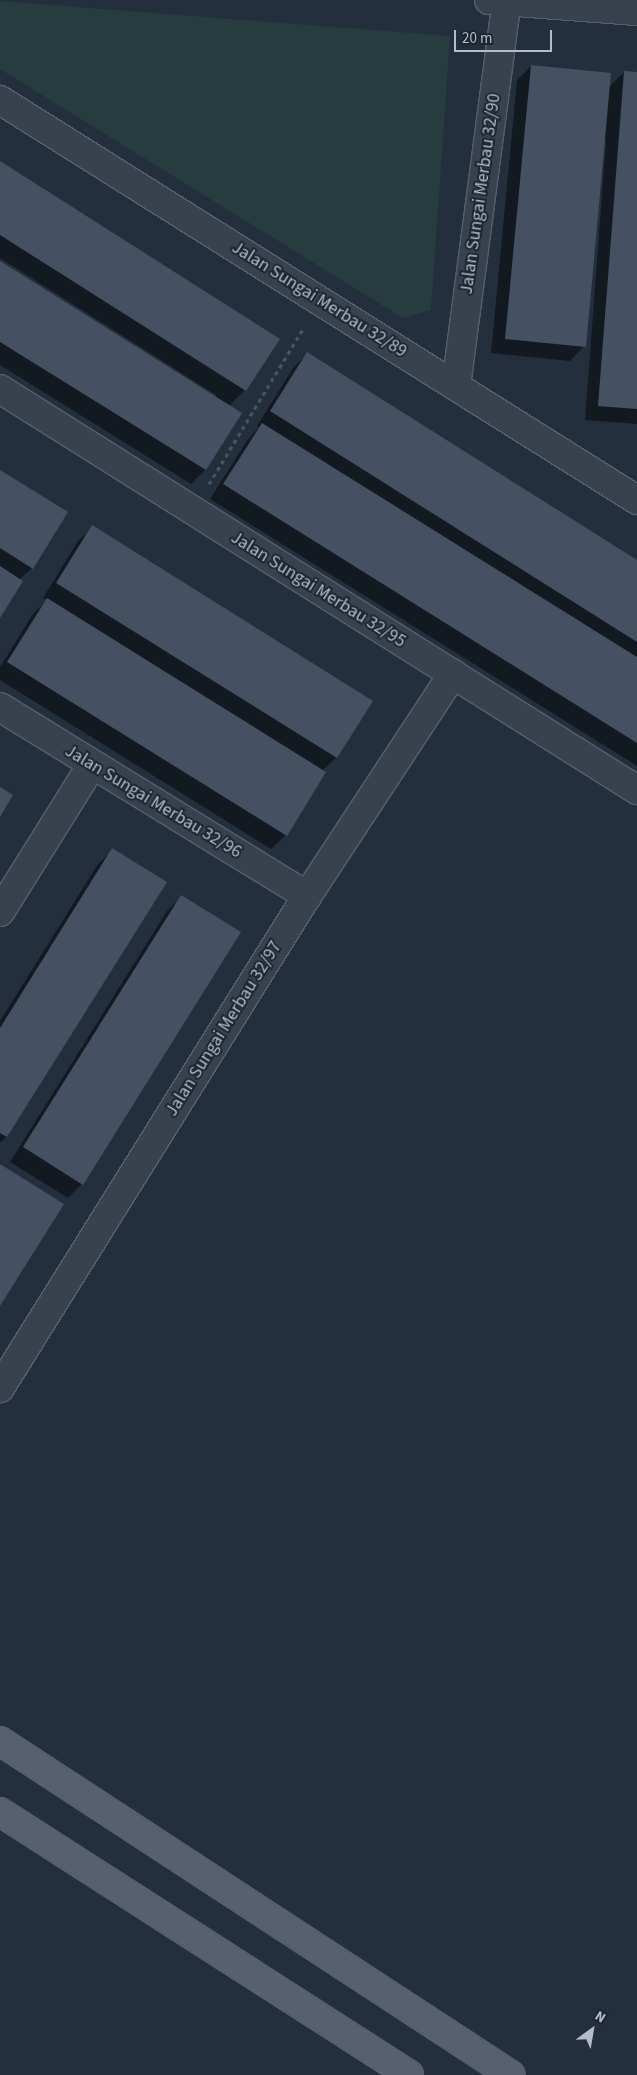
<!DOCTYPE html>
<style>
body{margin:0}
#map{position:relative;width:637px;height:2075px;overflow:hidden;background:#242f3e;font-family:"Source Sans 3",sans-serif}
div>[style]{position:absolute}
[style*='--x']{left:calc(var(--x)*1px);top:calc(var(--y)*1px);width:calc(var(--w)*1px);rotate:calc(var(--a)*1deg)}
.green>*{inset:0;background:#263c3f}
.shadow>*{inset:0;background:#0007}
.building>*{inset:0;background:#455162}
.path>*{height:3px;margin-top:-1.5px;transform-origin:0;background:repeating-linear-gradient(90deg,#44595c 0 4px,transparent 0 8px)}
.roads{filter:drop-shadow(1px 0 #565f6c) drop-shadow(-1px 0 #565f6c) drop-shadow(0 1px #565f6c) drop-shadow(0 -1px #565f6c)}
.minor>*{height:28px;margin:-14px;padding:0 14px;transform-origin:14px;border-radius:14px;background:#38414e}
.major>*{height:28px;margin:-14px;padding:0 14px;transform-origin:14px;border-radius:14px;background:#56606e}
span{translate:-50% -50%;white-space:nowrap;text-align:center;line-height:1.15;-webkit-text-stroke:4px #1d2633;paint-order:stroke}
.street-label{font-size:18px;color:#b4bcc9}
.north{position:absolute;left:567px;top:2005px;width:50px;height:50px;-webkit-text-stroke:4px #1d2633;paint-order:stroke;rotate:32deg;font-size:14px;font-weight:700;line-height:20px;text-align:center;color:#b4bcc9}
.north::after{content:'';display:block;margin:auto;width:18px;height:22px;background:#b4bcc9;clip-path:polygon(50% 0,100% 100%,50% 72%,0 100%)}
.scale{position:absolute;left:454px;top:30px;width:98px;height:22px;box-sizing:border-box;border:2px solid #b4bcc9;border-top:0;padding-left:6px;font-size:15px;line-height:18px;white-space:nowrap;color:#b4bcc9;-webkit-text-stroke:4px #1d2633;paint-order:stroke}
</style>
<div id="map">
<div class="green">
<div style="clip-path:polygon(0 1px,450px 36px,431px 310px,403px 318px,0 69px)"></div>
</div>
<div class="shadow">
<div style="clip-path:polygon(531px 66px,608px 88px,624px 72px,637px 73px,637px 424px,585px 420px,606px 141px,603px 141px,584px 346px,570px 361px,491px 353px,517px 80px)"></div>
<div style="clip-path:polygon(0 163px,245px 390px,229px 406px,241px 413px,205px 470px,191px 484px,0 365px,0 263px,215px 397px,216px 395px,0 258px)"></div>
<div style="clip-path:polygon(307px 354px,637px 561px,637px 766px,210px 499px,248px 439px,259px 427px,257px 426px,293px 368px)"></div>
<div style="clip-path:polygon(0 471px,32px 568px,19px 580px,0 616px)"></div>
<div style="clip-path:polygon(93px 527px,371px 701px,336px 758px,322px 771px,325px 773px,286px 835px,271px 849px,0 680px,0 667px,33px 614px,47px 600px,43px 598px,78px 541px)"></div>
<div style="clip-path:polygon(113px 850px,165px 883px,6px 1137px,0 1143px,0 1021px,98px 864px)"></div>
<div style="clip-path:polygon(181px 897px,82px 1184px,68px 1198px,10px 1162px,167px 911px)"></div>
</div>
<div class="building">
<div style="clip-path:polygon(531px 65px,611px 73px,586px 347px,505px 339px)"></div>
<div style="clip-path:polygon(624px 71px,637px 72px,637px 409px,598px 406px)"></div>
<div style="clip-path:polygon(0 161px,280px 339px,246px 391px,0 235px)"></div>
<div style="clip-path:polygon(0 261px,242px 413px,206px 470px,0 342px)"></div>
<div style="clip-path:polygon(307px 352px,637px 560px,637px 642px,270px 411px)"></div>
<div style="clip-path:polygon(262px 423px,637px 657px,637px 743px,223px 484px)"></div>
<div style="clip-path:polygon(0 470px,68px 512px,33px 569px,0 548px)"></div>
<div style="clip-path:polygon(92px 525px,373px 701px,337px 758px,56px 583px)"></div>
<div style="clip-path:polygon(0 566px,23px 581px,0 618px)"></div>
<div style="clip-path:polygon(47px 598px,326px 772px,287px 836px,7px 662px)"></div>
<div style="clip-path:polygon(0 787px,13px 795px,0 817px)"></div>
<div style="clip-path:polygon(112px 848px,167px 882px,7px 1137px,0 1133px,0 1028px)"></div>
<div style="clip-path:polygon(181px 895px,241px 932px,83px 1185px,23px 1147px)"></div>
<div style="clip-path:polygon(0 1164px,64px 1204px,0 1306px)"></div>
</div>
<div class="path">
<div style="--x:209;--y:484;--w:184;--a:-58.8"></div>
</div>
<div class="roads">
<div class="minor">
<div style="--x:489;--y:0;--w:148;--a:4.3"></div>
<div style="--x:0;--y:100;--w:752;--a:32.13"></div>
<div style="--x:456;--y:386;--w:388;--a:-82.5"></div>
<div style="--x:0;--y:389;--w:753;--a:32.19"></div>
<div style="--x:0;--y:707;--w:361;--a:31.6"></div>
<div style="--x:0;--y:912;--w:173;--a:-58"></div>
<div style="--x:0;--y:1388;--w:580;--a:-58.04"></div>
<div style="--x:307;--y:896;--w:266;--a:-56.7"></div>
</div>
<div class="major">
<div style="--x:0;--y:1741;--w:610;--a:33.17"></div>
<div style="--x:0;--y:1812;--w:486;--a:32.7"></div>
</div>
</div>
<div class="street-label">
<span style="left:481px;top:194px;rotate:-82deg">Jalan Sungai Merbau 32/90</span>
<span style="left:319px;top:300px;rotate:32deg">Jalan Sungai Merbau 32/89</span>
<span style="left:318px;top:590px;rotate:32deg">Jalan Sungai Merbau 32/95</span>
<span style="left:153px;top:802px;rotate:31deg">Jalan Sungai Merbau 32/96</span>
<span style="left:224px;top:1029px;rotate:-58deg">Jalan Sungai Merbau 32/97</span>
</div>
<div class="north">N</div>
<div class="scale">20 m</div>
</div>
